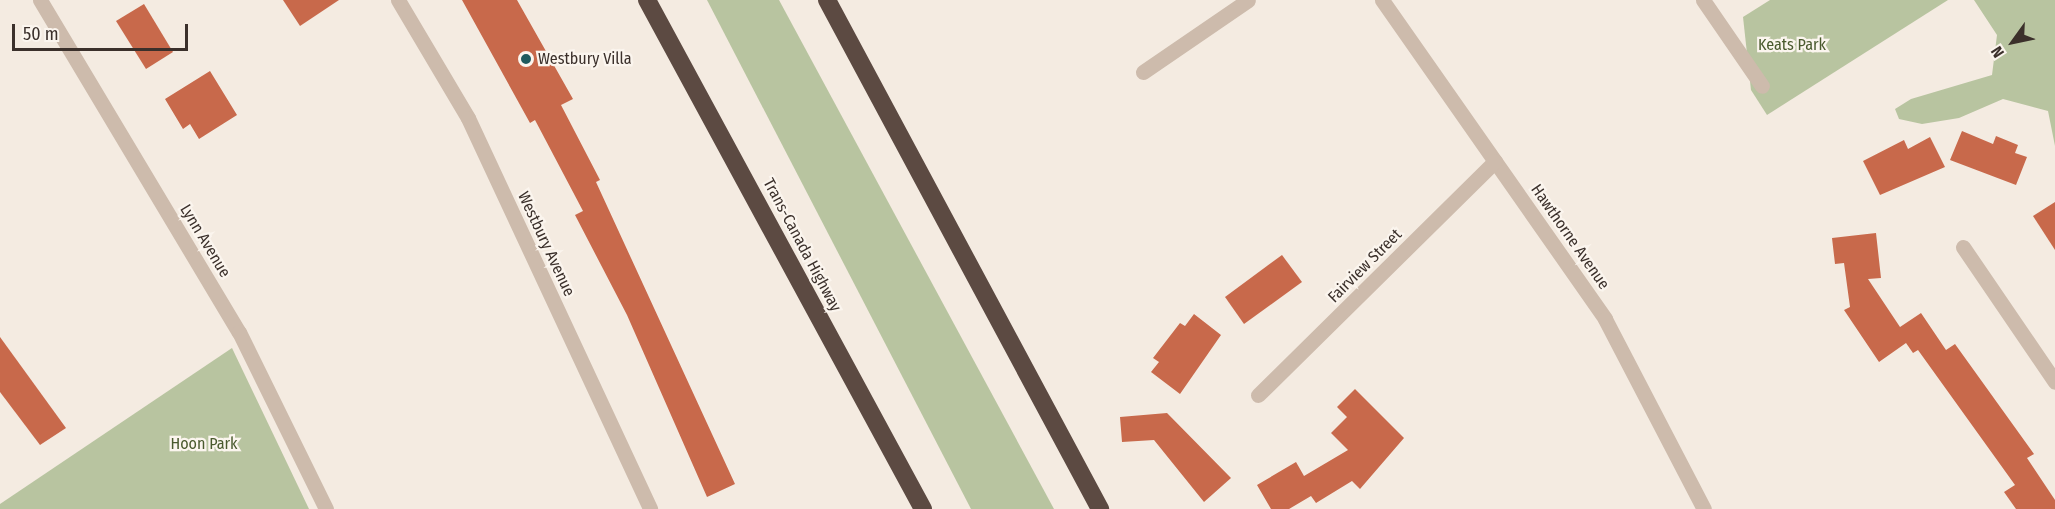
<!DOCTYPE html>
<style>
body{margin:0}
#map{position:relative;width:2055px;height:509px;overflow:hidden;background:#f4ebe1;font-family:"Fira Sans Condensed",sans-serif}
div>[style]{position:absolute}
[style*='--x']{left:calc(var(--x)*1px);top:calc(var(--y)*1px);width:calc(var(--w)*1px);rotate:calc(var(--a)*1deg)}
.green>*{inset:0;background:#b8c4a0}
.building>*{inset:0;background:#c8694b}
.minor>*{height:15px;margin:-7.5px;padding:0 7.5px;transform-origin:7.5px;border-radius:7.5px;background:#cdbbac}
.motorway>*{height:18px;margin:-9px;padding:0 9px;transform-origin:9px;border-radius:9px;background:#5c4a42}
.dots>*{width:16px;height:16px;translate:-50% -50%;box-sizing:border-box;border:3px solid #fbf5ee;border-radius:50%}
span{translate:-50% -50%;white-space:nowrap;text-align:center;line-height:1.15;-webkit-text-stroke:4.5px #fbf5ee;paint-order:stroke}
.park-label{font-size:16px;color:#4a5a2e}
.poi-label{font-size:16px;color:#3b302b}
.left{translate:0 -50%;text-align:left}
.street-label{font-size:16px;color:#3b302b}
.north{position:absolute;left:1983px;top:12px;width:60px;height:60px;-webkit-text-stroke:4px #fbf5ee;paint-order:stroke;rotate:237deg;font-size:16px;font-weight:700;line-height:24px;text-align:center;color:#3b302b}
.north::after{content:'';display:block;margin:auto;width:21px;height:27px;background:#3b302b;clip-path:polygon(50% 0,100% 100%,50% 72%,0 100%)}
.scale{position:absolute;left:12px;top:24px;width:176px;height:27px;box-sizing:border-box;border:3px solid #3b302b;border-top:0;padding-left:8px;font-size:18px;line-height:21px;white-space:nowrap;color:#3b302b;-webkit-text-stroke:4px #fbf5ee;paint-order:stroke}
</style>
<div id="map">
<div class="green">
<div style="clip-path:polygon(707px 0,779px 0,1054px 509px,971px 509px)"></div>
<div style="clip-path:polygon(1770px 0,1948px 0,1767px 115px,1751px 90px,1743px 17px)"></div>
<div style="clip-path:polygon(1974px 0,2055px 0,2055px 146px,2048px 111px,2003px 99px,1959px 118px,1922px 124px,1899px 119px,1895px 109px,1911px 99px,1992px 75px,1997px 35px)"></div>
<div style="clip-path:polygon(232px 348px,309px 509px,0 509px,0 504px)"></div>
</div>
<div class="building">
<div style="clip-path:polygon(283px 0,339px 0,300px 26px)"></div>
<div style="clip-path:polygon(462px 0,517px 0,573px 99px,561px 105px,600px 180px,596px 182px,735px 484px,707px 497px,627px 315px,575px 215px,583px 211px,535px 120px,530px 123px)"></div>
<div style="clip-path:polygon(144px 4px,173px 52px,146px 69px,116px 21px)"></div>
<div style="clip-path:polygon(210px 71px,237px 115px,199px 139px,190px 124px,183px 129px,165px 99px)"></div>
<div style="clip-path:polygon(1962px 131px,1993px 144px,1996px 136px,2018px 145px,2015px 153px,2027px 157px,2016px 185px,1950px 160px)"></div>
<div style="clip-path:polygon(1930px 137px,1945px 167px,1880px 195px,1863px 161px,1904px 140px,1908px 149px)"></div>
<div style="clip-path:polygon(2055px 202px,2055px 250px,2033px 216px)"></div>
<div style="clip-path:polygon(1876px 233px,1881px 278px,1868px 279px,1900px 327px,1921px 313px,1946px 350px,1955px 344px,2034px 454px,2027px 458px,2055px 500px,2055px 509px,2016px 509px,2004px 492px,2015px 485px,1918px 350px,1913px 353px,1906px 343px,1879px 362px,1844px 310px,1850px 307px,1844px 263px,1835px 264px,1832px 238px)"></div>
<div style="clip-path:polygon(1282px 255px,1302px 282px,1244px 324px,1225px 297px)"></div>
<div style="clip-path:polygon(1194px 314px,1221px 335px,1180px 394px,1151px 372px,1159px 362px,1153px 358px,1180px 323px,1185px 326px)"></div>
<div style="clip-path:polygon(0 337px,66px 428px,40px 445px,0 392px)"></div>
<div style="clip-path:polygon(1355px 389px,1404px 438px,1360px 489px,1352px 481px,1316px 503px,1311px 496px,1289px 509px,1271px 509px,1257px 485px,1296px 462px,1304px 476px,1348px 450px,1331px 433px,1347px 417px,1337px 407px)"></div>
<div style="clip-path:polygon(1167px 413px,1231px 478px,1204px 502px,1154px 440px,1122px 442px,1120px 417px)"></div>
</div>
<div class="minor">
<div style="--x:40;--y:0;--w:387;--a:59.1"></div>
<div style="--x:239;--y:332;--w:197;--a:63.8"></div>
<div style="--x:398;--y:0;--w:137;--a:59.3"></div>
<div style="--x:468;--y:118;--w:431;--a:65"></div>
<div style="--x:1382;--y:0;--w:389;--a:55"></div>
<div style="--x:1605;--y:319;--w:214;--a:62.5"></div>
<div style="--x:1703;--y:0;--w:104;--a:55.5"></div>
<div style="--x:1143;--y:72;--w:127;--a:-34.4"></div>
<div style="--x:1963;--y:247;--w:163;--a:55.7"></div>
<div style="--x:1258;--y:395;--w:333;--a:-44.6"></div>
</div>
<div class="motorway">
<div style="--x:647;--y:0;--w:579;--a:61.53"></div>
<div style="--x:827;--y:0;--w:578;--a:61.79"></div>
</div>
<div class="dots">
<div style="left:526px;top:59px;background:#1f5a5e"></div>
</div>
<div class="park-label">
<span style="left:1792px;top:45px">Keats Park</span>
<span style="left:204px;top:444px">Hoon Park</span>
</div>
<div class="poi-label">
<span class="left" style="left:538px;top:59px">Westbury Villa</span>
</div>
<div class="street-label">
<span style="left:1570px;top:237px;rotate:55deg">Hawthorne Avenue</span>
<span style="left:205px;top:241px;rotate:59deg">Lynn Avenue</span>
<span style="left:546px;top:244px;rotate:65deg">Westbury Avenue</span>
<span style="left:802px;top:245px;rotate:62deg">Trans-Canada Highway</span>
<span style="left:1365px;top:266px;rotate:-45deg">Fairview Street</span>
</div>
<div class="north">N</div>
<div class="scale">50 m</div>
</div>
